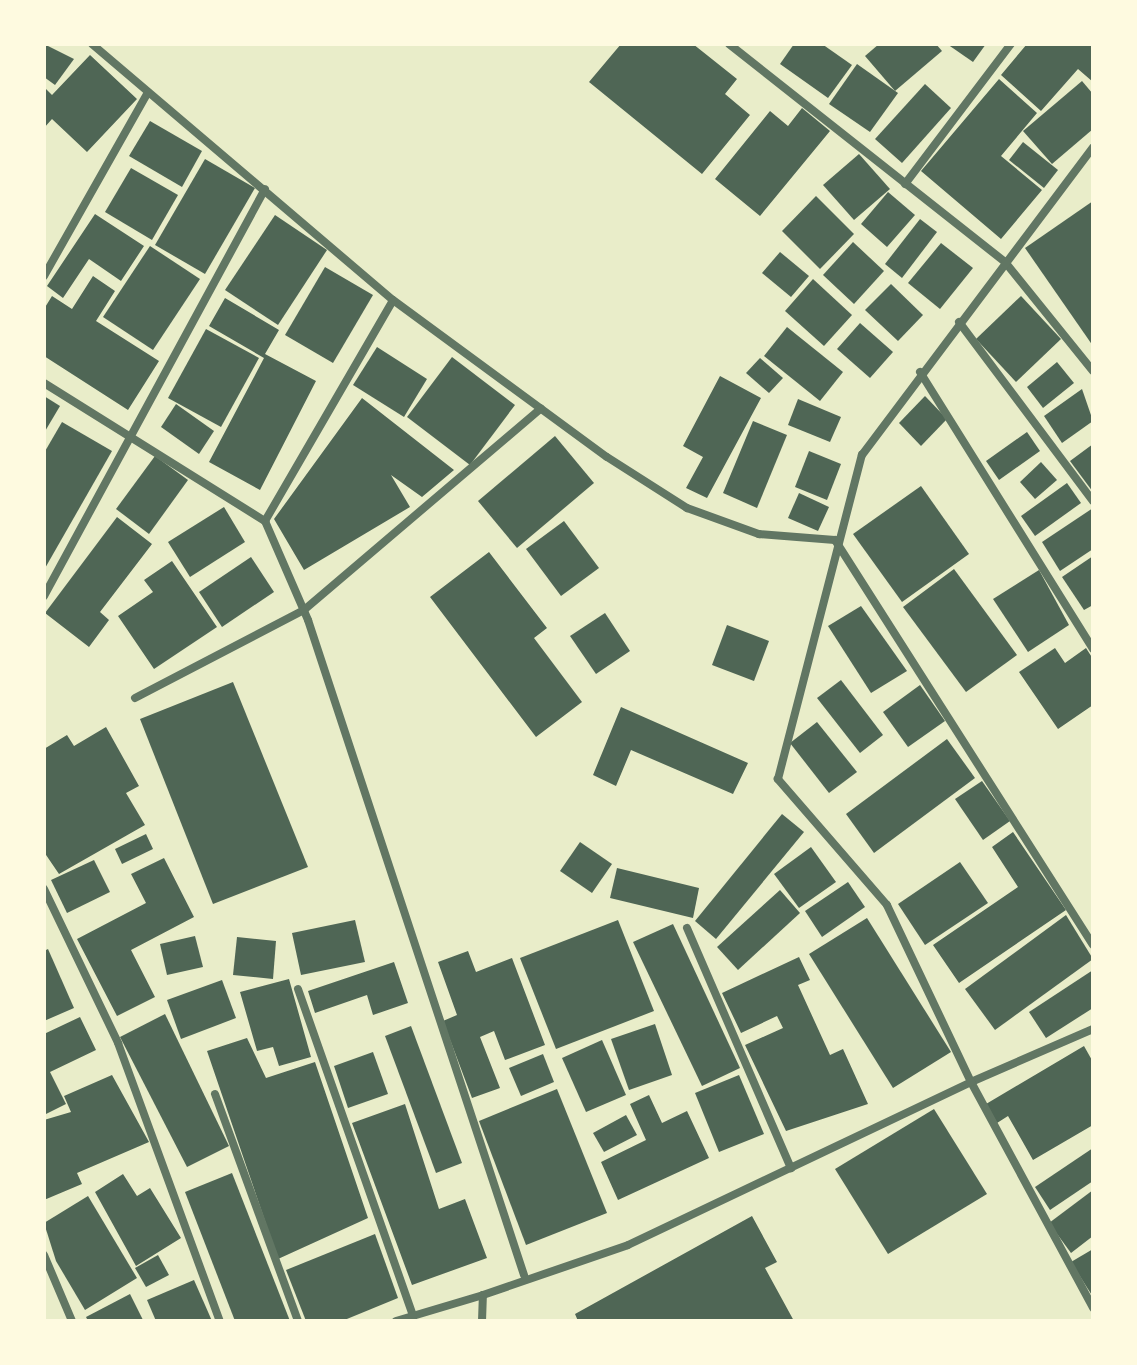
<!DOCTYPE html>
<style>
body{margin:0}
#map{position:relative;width:1137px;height:1365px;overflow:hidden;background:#e9edc9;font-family:Poppins,sans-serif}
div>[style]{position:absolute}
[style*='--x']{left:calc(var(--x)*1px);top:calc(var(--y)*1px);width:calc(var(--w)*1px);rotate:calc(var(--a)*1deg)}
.building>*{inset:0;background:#4f6655}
.minor>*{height:8px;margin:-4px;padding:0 4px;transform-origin:4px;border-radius:4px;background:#617663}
span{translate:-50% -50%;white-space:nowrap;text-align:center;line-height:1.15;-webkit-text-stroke:6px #fefae0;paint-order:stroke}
.frame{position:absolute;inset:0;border:46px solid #fefae0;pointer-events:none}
</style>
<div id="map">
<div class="building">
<div style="clip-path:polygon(44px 44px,74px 59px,55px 85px,44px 77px)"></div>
<div style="clip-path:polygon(621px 44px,693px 44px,737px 79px,725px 94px,750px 115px,702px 174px,589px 82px)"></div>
<div style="clip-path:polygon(794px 44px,822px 44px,852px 65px,828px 98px,780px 64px)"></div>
<div style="clip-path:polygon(879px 44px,936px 44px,942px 51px,895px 91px,865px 56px)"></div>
<div style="clip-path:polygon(947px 44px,986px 44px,973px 62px)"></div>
<div style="clip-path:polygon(1027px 44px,1093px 44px,1093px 82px,1078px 69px,1041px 111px,1001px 75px)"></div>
<div style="clip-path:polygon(90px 55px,137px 99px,87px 152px,52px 119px,44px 128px,44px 87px,52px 95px)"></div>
<div style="clip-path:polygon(857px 64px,898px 93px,870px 132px,829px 104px)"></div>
<div style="clip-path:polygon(999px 79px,1037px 113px,1001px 156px,1042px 190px,1001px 239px,921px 171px)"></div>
<div style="clip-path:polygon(1082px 81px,1093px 94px,1093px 129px,1052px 164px,1023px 131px)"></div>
<div style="clip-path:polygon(925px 84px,951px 108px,902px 163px,875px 139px)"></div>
<div style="clip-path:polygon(802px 108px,830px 131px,760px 216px,715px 179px,770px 111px,788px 126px)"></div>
<div style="clip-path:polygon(150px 121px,202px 151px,182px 187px,129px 156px)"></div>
<div style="clip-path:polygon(1023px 142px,1058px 170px,1044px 188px,1009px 160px)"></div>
<div style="clip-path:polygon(859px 154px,890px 189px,854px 220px,823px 185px)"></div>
<div style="clip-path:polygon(205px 159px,255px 188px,205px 274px,155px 245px)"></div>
<div style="clip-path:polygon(131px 168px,178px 195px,152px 240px,105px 212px)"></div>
<div style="clip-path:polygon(888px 192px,915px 215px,887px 247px,861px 224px)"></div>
<div style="clip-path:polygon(816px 196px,854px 234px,820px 269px,782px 231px)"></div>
<div style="clip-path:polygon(1093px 201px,1093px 346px,1025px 248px)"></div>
<div style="clip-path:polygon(95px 214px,144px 246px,121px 281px,89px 259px,63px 298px,47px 286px)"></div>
<div style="clip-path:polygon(275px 215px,327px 250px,278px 325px,225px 290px)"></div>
<div style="clip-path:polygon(920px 219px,937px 232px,902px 278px,885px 264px)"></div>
<div style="clip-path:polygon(853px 242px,884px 271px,854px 304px,823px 275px)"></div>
<div style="clip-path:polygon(941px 243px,973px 268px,940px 309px,908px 283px)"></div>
<div style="clip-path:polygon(150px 246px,200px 279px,153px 350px,103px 317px)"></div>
<div style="clip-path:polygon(780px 252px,809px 276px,791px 297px,762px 273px)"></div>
<div style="clip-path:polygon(325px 267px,373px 295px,333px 363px,285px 335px)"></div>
<div style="clip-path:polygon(93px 276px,115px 291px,96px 321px,159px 361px,128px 410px,44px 356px,44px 309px,52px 296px,72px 309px)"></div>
<div style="clip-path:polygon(813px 279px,852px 315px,824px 346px,785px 311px)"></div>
<div style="clip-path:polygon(891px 284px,923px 315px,898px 341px,865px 310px)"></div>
<div style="clip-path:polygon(1021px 296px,1061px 339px,1016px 382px,976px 339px)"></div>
<div style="clip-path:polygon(225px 298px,279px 330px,265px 354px,316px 381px,260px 490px,209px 462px,264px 358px,209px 326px)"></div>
<div style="clip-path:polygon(860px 323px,893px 352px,870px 378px,837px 349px)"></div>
<div style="clip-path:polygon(787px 327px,843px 372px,820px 401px,764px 356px)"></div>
<div style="clip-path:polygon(206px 329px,259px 358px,221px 427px,168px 398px)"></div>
<div style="clip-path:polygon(377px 347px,427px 379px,404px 417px,353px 385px)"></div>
<div style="clip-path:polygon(452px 357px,515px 405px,470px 465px,407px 417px)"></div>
<div style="clip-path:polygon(760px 358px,783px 378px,769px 393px,746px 373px)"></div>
<div style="clip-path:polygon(1057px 362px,1074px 383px,1043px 408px,1027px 387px)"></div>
<div style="clip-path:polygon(720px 376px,761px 398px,707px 498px,686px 488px,703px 457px,683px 446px)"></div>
<div style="clip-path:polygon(1082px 389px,1093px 421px,1062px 443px,1044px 416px)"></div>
<div style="clip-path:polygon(44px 396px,60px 406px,44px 433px)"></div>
<div style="clip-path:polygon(925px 396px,947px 419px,921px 446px,899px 423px)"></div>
<div style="clip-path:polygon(362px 398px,454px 470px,422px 497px,391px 475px,410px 507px,304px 570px,274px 519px)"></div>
<div style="clip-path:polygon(798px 399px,841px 417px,830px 442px,788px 425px)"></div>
<div style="clip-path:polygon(176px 404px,214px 431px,199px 454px,161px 427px)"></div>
<div style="clip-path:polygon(753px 421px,787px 435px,757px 508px,723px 493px)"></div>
<div style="clip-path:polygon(62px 422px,112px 451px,44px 570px,44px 453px)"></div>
<div style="clip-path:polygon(1027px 432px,1040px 451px,999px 480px,986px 461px)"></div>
<div style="clip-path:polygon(555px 436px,594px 483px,517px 548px,478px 501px)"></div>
<div style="clip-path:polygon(1093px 444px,1093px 492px,1070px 461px)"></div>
<div style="clip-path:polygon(809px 451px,841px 464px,827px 500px,795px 487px)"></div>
<div style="clip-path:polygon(155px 456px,188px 480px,149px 534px,116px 509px)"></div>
<div style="clip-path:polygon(1041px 462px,1057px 480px,1035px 499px,1020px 482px)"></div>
<div style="clip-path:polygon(1067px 483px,1081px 503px,1035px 536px,1021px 516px)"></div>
<div style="clip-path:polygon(921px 486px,969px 554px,902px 602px,853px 534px)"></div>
<div style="clip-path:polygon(799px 493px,829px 507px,818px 531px,788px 518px)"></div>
<div style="clip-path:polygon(224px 507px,245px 542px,190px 577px,168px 542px)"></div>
<div style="clip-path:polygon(1093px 508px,1093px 549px,1060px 571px,1042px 542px)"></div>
<div style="clip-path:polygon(117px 517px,152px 544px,100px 612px,109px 620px,89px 647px,45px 613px)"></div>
<div style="clip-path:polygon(564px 521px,599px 568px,561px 596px,526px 549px)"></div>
<div style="clip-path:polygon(489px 552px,547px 628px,534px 638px,582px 702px,536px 737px,430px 597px)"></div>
<div style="clip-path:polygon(1093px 556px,1093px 605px,1084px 610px,1062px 577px)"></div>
<div style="clip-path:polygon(251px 557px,274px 592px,222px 627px,199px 592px)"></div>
<div style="clip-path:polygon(172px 561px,217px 627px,154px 669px,118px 616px,153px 592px,144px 580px)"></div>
<div style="clip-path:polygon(954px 569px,1017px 655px,966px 692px,903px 607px)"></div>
<div style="clip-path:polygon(1039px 570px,1069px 625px,1028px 652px,993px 599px)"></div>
<div style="clip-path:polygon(861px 606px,907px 671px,871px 693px,828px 626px)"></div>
<div style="clip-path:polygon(605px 613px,630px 651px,596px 674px,570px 636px)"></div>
<div style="clip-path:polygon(727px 625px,769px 641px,754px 681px,712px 665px)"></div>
<div style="clip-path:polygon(1055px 648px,1065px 663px,1086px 648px,1093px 659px,1093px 705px,1058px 729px,1019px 672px)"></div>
<div style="clip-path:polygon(841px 680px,883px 735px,860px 753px,817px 698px)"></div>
<div style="clip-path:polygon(233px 682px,308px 867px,213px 904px,140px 719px)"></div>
<div style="clip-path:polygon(920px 685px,945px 721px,908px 747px,883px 712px)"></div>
<div style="clip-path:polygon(621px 707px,748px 763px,733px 794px,631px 750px,616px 786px,593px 775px)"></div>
<div style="clip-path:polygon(817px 722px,857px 772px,829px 793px,790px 743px)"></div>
<div style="clip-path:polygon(106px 727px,139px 786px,126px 793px,145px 825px,59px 874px,44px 852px,44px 749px,67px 735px,74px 746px)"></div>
<div style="clip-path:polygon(947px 739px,975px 778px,874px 853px,846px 814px)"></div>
<div style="clip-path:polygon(982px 781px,1010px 821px,983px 840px,955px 799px)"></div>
<div style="clip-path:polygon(782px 814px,804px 832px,716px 939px,695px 921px)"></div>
<div style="clip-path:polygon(1013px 832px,1066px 910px,959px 983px,933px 945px,1018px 887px,992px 847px)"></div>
<div style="clip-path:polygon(146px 834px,153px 849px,122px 864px,115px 849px)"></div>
<div style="clip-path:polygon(580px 842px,612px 864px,592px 893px,560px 871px)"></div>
<div style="clip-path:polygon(811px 847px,836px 882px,799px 908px,774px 874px)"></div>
<div style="clip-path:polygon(164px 858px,194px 917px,131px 950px,155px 997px,117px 1016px,77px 939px,146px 903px,131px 874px)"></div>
<div style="clip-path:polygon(94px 860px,110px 892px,67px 913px,51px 880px)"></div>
<div style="clip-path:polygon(960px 862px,988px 903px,925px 945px,898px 904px)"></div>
<div style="clip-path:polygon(617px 868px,699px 888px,693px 918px,610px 898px)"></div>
<div style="clip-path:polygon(848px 882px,865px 907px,822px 937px,805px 911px)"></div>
<div style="clip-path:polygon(780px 890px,800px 913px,738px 970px,717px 947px)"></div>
<div style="clip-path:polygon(1066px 915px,1093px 959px,995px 1030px,965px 989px)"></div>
<div style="clip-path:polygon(867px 918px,951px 1052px,893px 1088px,809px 954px)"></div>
<div style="clip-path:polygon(355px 920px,365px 962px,301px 975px,292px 933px)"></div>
<div style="clip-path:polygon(618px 920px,654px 1011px,556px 1049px,520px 958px)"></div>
<div style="clip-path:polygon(673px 924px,740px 1068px,702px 1086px,633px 942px)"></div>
<div style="clip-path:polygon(195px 936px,203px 967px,167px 975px,160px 944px)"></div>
<div style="clip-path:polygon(237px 937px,276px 941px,273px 979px,233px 975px)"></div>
<div style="clip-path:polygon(48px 949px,74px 1008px,44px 1021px,44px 951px)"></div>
<div style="clip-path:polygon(468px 951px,476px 972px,512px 958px,545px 1045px,505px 1060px,494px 1031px,480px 1037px,500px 1088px,472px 1098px,443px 1021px,457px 1015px,438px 962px)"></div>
<div style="clip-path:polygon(799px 957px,810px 980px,798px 985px,830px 1055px,843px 1049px,868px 1104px,786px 1131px,745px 1045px,783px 1028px,777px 1016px,741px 1033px,722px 993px)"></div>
<div style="clip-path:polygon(394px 962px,408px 1003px,373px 1015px,367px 995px,315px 1013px,308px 991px)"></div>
<div style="clip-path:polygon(1093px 970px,1093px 1008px,1046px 1038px,1029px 1012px)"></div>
<div style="clip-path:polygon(289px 979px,311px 1057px,279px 1066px,273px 1047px,257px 1051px,240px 992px)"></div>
<div style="clip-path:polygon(222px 980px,236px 1018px,181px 1039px,167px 1000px)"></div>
<div style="clip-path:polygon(165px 1014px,229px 1146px,187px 1167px,120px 1037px)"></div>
<div style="clip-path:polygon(80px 1017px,96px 1050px,50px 1072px,66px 1104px,44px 1115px,44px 1034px)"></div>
<div style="clip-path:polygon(655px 1024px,672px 1075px,629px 1090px,611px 1039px)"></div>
<div style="clip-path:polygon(411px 1026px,462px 1163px,436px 1173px,385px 1036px)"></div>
<div style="clip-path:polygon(247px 1038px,266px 1078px,315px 1062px,368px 1218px,278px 1259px,207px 1051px)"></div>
<div style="clip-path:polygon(602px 1040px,626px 1095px,586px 1112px,562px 1058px)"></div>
<div style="clip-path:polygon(1084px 1046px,1093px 1062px,1093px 1125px,1033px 1160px,1008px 1116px,997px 1123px,986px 1104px)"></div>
<div style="clip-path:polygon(373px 1052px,388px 1094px,348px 1108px,334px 1066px)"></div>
<div style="clip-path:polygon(543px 1054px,554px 1082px,521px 1096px,509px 1068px)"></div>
<div style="clip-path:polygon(112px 1075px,149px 1142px,77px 1173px,82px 1184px,44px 1200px,44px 1120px,71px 1112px,64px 1096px)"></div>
<div style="clip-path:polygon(739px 1075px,764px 1134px,719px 1152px,695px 1093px)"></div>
<div style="clip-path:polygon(557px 1089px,607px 1213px,526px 1245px,479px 1121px)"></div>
<div style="clip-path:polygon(649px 1095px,662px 1123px,687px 1111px,709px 1158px,618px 1200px,601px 1162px,646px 1140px,630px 1104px)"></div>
<div style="clip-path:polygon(405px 1104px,439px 1209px,465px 1199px,487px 1258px,412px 1285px,352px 1123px)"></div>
<div style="clip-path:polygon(934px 1109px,987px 1194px,888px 1254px,835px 1169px)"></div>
<div style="clip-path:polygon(626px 1115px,637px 1135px,604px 1152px,593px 1133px)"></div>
<div style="clip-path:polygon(1093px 1148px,1093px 1181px,1050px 1210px,1035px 1187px)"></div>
<div style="clip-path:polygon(232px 1173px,290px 1321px,235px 1321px,185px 1192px)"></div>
<div style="clip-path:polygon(123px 1174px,137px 1196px,150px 1188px,181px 1238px,136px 1266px,95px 1192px)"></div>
<div style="clip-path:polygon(1093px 1190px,1093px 1236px,1071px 1253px,1049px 1223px)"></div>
<div style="clip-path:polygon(88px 1196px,137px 1278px,85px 1310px,56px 1261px,44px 1223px)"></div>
<div style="clip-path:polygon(752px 1216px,777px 1262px,765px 1268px,794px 1321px,578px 1321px,575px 1314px)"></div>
<div style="clip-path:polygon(375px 1234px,398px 1298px,342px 1321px,306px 1321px,286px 1270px)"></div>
<div style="clip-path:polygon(1093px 1249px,1093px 1297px,1071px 1262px)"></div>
<div style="clip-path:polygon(158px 1255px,169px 1275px,146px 1287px,135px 1268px)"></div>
<div style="clip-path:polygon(194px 1280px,212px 1321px,156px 1321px,147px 1300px)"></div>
<div style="clip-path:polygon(130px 1294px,143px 1320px,88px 1321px,86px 1317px)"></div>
</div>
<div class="minor">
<div style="--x:92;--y:44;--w:395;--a:40.4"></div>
<div style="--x:393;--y:300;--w:265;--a:36.3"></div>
<div style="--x:607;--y:457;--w:95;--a:32.5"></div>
<div style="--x:687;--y:508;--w:77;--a:19.9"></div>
<div style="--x:759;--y:534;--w:76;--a:4.5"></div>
<div style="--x:835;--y:540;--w:480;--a:57.5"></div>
<div style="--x:729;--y:44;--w:352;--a:38.3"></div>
<div style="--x:1005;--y:262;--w:140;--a:51.1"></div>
<div style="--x:905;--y:184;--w:176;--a:-52.9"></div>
<div style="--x:44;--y:276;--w:211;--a:-60.5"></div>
<div style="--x:959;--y:322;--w:224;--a:53.2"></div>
<div style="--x:920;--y:372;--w:327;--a:58"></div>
<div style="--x:44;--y:383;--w:261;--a:32"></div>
<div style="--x:265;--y:521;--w:108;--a:66.5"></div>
<div style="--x:308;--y:620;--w:690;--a:71.75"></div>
<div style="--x:265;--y:521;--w:255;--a:-59.9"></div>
<div style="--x:44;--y:596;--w:463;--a:-61.5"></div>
<div style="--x:135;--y:698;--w:191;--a:-27.5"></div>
<div style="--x:304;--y:610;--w:311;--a:-40.4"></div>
<div style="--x:44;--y:889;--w:171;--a:64.3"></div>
<div style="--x:118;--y:1043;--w:296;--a:69.9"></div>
<div style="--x:687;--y:928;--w:262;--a:66.6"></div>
<div style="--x:298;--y:989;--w:347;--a:70.6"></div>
<div style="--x:1093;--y:1029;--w:133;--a:156.5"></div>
<div style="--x:971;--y:1082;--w:257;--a:61.6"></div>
<div style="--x:215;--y:1094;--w:242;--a:69.9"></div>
<div style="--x:44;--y:1255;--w:72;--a:67"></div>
<div style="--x:396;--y:1321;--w:91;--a:-16.6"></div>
<div style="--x:482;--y:1321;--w:26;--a:-88"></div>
<div style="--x:483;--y:1295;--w:153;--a:-19"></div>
<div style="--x:628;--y:1245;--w:380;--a:-25.4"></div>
<div style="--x:971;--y:1082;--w:196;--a:-115.4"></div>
<div style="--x:887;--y:905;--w:167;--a:-130.9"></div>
<div style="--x:778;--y:779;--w:335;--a:-75.5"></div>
<div style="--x:862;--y:455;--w:385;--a:-53.1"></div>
</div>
<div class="frame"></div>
</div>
